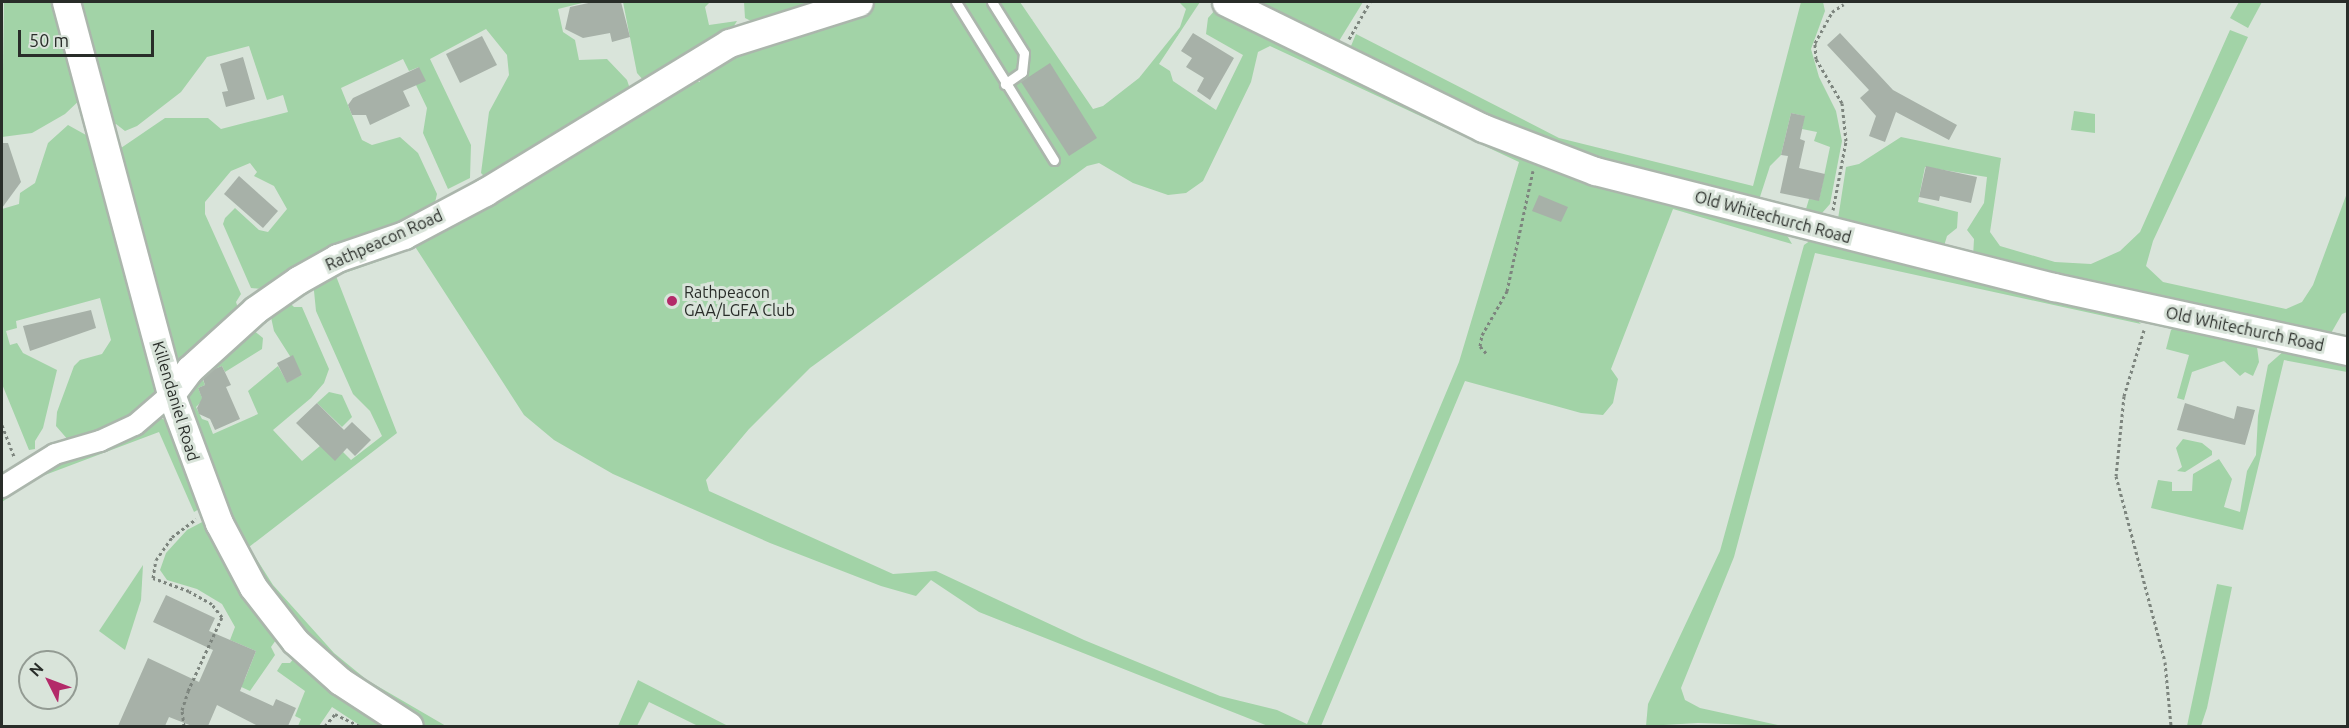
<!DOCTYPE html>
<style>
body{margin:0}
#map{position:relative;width:2349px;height:728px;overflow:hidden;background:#d9e4da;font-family:Ubuntu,sans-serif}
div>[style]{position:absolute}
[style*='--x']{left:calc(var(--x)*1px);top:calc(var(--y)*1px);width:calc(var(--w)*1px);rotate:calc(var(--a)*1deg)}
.green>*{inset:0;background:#a2d3a7}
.building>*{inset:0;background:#a7b1a8}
.path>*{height:3px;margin-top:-1.5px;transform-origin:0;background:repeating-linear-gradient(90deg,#7d857e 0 3px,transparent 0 6px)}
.roads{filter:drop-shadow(2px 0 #abb6ac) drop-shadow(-2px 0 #abb6ac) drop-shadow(0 2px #abb6ac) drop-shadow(0 -2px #abb6ac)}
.lane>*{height:9px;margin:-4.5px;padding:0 4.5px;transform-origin:4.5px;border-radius:4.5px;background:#fff}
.street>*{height:20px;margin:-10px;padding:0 10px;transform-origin:10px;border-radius:10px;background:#fff}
.secondary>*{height:27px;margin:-13.5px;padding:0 13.5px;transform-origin:13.5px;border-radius:13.5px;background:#fff}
.dots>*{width:16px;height:16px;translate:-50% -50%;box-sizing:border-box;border:3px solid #d9e4da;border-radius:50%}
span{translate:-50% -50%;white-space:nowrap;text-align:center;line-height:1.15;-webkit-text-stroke:6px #d9e4da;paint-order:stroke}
.street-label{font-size:16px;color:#292d29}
.poi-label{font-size:16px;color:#292d29}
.left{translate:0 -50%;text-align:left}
.frame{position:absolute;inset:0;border:3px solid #292d29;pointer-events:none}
.north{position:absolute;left:18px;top:650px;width:60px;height:60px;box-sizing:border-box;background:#d9e4da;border:2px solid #939b93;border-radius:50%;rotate:312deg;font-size:16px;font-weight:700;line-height:24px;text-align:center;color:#292d29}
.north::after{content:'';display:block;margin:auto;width:21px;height:27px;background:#b32a69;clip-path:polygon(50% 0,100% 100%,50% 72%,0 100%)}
.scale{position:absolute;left:18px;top:30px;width:136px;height:27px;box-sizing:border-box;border:3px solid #292d29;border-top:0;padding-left:8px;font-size:18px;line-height:21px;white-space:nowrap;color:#292d29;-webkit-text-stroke:4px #d9e4da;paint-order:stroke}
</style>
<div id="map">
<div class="green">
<div style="clip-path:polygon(4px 2px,58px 2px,84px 96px,65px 114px,32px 133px,2px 137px)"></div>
<div style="clip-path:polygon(75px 2px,586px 2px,558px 9px,563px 32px,575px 40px,579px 60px,607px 59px,627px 80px,630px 89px,486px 178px,481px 173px,489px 112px,509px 75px,507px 55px,486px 29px,430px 59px,471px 145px,470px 178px,448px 189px,423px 133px,427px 108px,416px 85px,419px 67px,409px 71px,403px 59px,341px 88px,362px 140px,372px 145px,400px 137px,418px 153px,437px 194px,434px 207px,262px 289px,251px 288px,223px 224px,225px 218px,235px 208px,259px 230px,268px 232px,287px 209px,274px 186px,254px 176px,257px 172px,250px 163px,231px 171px,205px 202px,205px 214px,241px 294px,236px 302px,239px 311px,181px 365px,174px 364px,118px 155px,121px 148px,165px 118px,208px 118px,221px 129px,288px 112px,283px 95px,267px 100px,249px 46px,207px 57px,181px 92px,137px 126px,125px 131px,116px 124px,108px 125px)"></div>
<div style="clip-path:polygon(623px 2px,710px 2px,705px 7px,709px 25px,737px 21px,732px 29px,644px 81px,637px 73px)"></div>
<div style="clip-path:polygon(744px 2px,837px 2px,755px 23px,745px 18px)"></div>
<div style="clip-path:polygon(evenodd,877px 2px,1020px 2px,1093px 109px,1103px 106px,1139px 78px,1180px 27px,1186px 9px,1179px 2px,1200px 2px,1159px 64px,1170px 71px,1173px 81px,1216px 110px,1243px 55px,1206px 34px,1208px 18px,1216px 9px,1785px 232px,1792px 244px,1673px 209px,1611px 369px,1618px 379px,1613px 403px,1603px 415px,1581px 413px,1465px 381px,1321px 726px,1268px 726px,979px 612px,931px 580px,916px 596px,881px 586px,770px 543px,613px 474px,554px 440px,524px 415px,414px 245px,683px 79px,700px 82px,698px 73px,717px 54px,877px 2px,1270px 46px,1519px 162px,1459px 362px,1307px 724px,1277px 710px,1220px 696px,1084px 640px,936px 571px,893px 574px,709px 491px,706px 480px,749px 429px,810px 368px,1087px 166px,1099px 163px,1133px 183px,1168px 195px,1186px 193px,1203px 181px,1251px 82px,1258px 52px,1270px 46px)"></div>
<div style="clip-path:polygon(1246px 2px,1363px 2px,1339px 41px,1330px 41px)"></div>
<div style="clip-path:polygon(1801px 2px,1823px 2px,1825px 11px,1811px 49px,1819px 77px,1836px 111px,1842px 141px,1830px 204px,1822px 213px,1806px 209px,1809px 199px,1819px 200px,1830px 147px,1814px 141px,1817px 132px,1802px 129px,1804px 116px,1791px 113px,1781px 155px,1770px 166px,1758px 203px,1543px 145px,1351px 46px,1356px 34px,1559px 138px,1753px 186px)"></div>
<div style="clip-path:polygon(2239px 2px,2262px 2px,2248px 28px,2230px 18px)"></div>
<div style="clip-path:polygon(2230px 30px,2248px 37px,2153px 241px,2146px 266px,2163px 282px,2286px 309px,2302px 302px,2313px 285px,2347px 193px,2347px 312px,2342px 314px,2330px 335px,1973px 257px,1974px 239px,1967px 230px,1984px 203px,1987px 177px,1925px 167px,1918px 202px,1958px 212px,1957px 228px,1947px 236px,1944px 246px,1838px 219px,1846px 167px,1859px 164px,1901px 137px,2001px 158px,1990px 232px,2000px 246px,2055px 262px,2091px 264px,2120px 251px,2140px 232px)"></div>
<div style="clip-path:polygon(2074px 111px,2095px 114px,2095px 133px,2071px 130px)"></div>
<div style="clip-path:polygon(68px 125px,86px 135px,91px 133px,159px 394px,123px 426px,69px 441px,56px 426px,57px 412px,74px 366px,80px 360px,102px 354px,111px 340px,100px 298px,16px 321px,17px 328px,6px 331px,10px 345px,17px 343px,23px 353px,57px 370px,43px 428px,35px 441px,35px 449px,29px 450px,2px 384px,2px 209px,19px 204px,20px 193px,35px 183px,48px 143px)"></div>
<div style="clip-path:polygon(1814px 238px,2131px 315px,2141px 324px,1815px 253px,1734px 557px,1681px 688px,1685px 700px,1700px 708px,1782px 726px,1698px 723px,1646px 726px,1648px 704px,1720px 551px,1804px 245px)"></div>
<div style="clip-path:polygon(401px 246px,404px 251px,385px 259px,336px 276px,397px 433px,249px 547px,273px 585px,334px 653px,367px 680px,446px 726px,425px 726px,362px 687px,303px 637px,243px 551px,184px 402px,188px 382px,247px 325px,263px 338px,262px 349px,225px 372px,222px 366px,201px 375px,205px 385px,198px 388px,203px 400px,196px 407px,202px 419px,208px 421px,213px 434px,258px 414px,248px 391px,278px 366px,287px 382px,302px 375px,274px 331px,269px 308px,285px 298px,294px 307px,302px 307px,329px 369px,324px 383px,311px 398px,273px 430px,302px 461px,320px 446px,343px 452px,351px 460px,382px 436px,370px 411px,353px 394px,316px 311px,313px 281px)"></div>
<div style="clip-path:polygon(2178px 324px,2257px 347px,2259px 362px,2253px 376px,2245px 372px,2240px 376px,2224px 361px,2192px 372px,2184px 400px,2177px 398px,2189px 355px,2166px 349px,2171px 330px)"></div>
<div style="clip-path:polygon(2285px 350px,2347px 363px,2347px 372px,2284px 360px,2243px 530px,2151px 508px,2158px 480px,2172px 482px,2172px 491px,2192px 491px,2193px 474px,2219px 459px,2232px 479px,2224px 507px,2240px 512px,2247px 471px,2256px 455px,2258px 416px,2268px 365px)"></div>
<div style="clip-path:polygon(329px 392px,342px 395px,352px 417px,342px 427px,317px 403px)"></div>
<div style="clip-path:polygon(159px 416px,171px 425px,201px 508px,194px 512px,159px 432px,37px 478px,2px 502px,2px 493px,22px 479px)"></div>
<div style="clip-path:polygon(2183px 439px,2202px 443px,2212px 451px,2212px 455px,2185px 472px,2177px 471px,2182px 467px,2176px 448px)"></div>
<div style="clip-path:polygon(206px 520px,278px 637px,271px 647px,275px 655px,250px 691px,237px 685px,245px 679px,256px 651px,230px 640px,235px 627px,222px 604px,197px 589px,167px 580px,160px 570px,166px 553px,187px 530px)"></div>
<div style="clip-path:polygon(143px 565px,141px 600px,125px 650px,99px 631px)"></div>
<div style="clip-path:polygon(2217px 584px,2232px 587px,2207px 708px,2201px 726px,2187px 726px)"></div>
<div style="clip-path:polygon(296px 656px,393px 726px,361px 726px,332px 707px,319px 726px,298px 726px,301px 719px,295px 716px,305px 691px,277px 671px,282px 663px,290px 663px)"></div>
<div style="clip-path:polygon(638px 680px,728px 726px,698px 726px,649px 702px,637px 726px,618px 726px)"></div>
</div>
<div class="building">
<div style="clip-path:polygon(593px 2px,621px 2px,630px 37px,612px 42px,610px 33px,583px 38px,565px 29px,570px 7px)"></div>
<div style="clip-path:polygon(1193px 33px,1234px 58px,1210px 100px,1197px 91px,1204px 78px,1186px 67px,1192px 58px,1181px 51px)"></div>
<div style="clip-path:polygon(1840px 33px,1893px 90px,1957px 125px,1949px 140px,1896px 112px,1885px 142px,1869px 136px,1876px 116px,1860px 98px,1869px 90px,1827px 45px)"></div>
<div style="clip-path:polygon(482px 36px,497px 65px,460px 83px,446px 54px)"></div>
<div style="clip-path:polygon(243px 57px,255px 99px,226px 107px,222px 92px,228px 91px,220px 64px)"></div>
<div style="clip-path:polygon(1050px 63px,1097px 138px,1069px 156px,1021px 82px)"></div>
<div style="clip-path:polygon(419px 67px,426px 81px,403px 91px,410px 106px,370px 125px,366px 115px,352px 115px,348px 105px,353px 98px)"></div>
<div style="clip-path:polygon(1791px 113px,1805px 116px,1800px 139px,1805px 141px,1799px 168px,1825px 174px,1819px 201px,1780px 193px,1788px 156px,1781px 155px)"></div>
<div style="clip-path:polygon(2px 143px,8px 143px,21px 182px,2px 208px)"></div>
<div style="clip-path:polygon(1926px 166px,1977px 177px,1971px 203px,1940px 196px,1939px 201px,1919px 197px)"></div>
<div style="clip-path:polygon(239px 176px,278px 211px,263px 228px,224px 194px)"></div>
<div style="clip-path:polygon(1539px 195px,1568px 207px,1561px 222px,1532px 211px)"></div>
<div style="clip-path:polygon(91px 310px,96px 328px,30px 351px,23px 326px)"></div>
<div style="clip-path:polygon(293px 355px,302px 375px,287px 383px,277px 363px)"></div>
<div style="clip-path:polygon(222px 366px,231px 385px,226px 387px,240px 419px,215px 430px,210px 419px,199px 414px,197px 408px,202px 398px,198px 388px,205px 385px,203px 379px,212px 370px)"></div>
<div style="clip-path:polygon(317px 403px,344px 430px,352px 422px,371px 440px,355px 456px,347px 448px,335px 461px,296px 423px)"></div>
<div style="clip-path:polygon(2185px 403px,2234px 419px,2237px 406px,2255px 410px,2245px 445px,2177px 430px)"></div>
<div style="clip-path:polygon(166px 595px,215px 618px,209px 631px,256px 651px,240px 691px,273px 706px,276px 699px,296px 708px,288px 726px,258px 726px,217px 705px,208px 726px,192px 726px,169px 717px,165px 726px,118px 726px,148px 658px,199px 682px,213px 650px,153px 622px)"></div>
</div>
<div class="path">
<div style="--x:1349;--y:39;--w:43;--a:-60.4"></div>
<div style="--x:1833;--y:210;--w:70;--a:-79.3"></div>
<div style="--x:1846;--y:141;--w:38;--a:-96"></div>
<div style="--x:1842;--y:103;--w:51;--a:-120.6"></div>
<div style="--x:1816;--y:59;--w:16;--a:-94"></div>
<div style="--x:1815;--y:43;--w:35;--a:-61"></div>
<div style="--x:1832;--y:12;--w:14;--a:-34"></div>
<div style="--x:2144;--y:330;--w:69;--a:106.9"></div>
<div style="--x:2124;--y:396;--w:80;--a:95.7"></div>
<div style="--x:2116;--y:476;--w:192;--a:75.2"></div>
<div style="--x:2165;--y:662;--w:64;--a:84.6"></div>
<div style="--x:1486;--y:353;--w:9;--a:-131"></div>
<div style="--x:1480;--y:346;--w:11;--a:-80"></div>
<div style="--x:1482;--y:335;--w:51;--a:-60.4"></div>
<div style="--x:1507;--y:291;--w:123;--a:-77.8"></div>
<div style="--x:2;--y:425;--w:34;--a:69"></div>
<div style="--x:184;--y:726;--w:16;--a:-97"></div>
<div style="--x:182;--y:710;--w:20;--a:-72"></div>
<div style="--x:188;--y:691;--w:81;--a:-65.3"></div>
<div style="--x:222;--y:617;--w:16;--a:-128"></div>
<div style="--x:212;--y:604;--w:26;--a:-151"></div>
<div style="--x:189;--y:591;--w:38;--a:-160"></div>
<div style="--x:153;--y:578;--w:18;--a:-81"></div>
<div style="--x:156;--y:560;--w:28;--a:-55"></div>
<div style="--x:172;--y:537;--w:30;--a:-37"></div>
<div style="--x:325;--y:726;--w:16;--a:-50"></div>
<div style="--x:335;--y:714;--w:28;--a:26"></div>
</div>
<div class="roads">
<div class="lane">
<div style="--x:956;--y:2;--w:186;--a:58.2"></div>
<div style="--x:992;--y:2;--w:60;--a:57.9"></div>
<div style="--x:1024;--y:53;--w:19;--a:96"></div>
<div style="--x:1022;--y:72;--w:21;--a:145"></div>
</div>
<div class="street">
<div style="--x:2;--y:487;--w:62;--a:-31.9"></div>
<div style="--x:55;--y:454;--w:47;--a:-16.1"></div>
<div style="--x:100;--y:441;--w:38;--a:-25"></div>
<div style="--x:135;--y:425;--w:48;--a:-40.7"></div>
</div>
<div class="secondary">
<div style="--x:66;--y:2;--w:406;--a:75"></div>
<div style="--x:171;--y:394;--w:138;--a:69.6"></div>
<div style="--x:219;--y:523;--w:72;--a:62"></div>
<div style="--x:253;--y:587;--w:68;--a:52.1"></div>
<div style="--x:295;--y:641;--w:60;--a:41.6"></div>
<div style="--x:340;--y:681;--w:82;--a:33.1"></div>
<div style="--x:1226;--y:2;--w:286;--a:26.1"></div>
<div style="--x:1483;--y:128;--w:120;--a:21"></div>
<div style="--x:1595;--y:171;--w:473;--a:14.2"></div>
<div style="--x:2054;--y:287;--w:301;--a:12.3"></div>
<div style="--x:171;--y:394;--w:31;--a:-53"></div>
<div style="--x:190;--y:369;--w:88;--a:-42.2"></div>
<div style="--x:255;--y:310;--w:52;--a:-34.9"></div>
<div style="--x:298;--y:280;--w:45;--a:-29.4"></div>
<div style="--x:337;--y:258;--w:71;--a:-18.9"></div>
<div style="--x:404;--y:235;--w:92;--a:-28"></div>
<div style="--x:485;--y:192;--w:286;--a:-31.4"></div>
<div style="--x:729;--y:43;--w:136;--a:-17.5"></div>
</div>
</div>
<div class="dots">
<div style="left:672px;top:301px;background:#b32a69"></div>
</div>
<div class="street-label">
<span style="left:1773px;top:217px;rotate:15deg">Old Whitechurch Road</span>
<span style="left:384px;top:240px;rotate:-24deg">Rathpeacon Road</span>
<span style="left:2245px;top:329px;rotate:12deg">Old Whitechurch Road</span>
<span style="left:176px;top:401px;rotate:73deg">Killendaniel Road</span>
</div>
<div class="poi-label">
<span class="left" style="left:684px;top:301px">Rathpeacon<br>GAA/LGFA Club</span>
</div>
<div class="frame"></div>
<div class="north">N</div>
<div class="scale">50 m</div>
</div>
